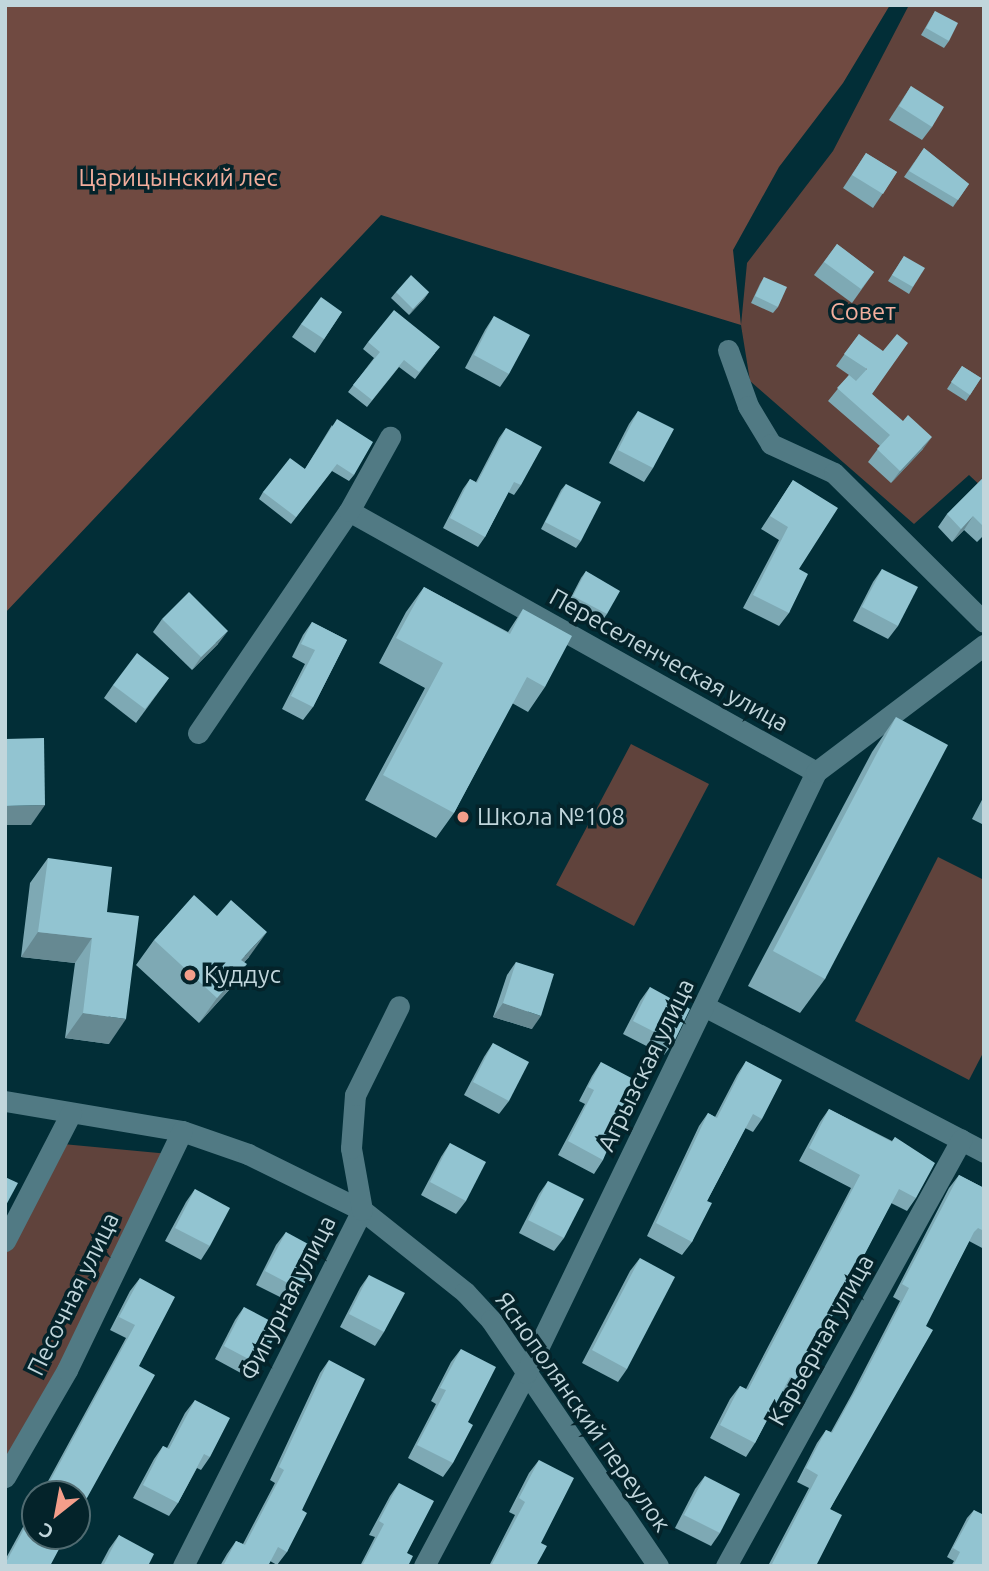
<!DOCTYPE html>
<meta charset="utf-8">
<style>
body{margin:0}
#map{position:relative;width:989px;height:1571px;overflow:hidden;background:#022e37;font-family:Ubuntu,sans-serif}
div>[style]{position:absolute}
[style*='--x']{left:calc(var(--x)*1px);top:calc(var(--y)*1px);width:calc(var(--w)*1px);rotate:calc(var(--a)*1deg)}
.green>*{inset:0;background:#60433c}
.forest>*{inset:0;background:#704a41}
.minor>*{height:21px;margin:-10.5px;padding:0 10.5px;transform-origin:10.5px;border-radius:10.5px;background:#517a84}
.wall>*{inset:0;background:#7ea9b4}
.shaded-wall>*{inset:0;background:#668992}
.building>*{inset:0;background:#92c4d1}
.dots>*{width:19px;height:19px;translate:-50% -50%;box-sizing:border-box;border:4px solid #04232a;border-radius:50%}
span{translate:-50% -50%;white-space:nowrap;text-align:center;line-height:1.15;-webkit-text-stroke:7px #04232a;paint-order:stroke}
.park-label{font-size:24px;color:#f3ae9d}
.street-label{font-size:24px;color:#c1d6dc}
.poi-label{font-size:24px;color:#c1d6dc}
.left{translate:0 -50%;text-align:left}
.frame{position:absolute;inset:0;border:7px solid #c1d6dc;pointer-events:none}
.north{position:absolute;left:21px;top:1480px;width:70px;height:70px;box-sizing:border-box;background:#04232a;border:2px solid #506b71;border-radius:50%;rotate:211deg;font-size:19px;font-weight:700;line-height:28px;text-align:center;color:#c1d6dc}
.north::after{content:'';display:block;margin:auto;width:24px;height:32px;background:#f49e8a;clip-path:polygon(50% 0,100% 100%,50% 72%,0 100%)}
</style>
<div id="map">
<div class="green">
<div style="clip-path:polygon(909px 5px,984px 5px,984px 489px,969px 475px,914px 524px,750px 381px,741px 325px,747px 263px,833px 151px)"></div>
<div style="clip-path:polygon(631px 744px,709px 784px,634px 926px,556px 885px)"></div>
<div style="clip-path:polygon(938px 857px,984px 880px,984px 1051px,969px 1080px,855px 1021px)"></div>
<div style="clip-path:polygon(52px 1143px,180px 1155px,5px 1472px,5px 1234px)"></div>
</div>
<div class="forest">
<div style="clip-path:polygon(5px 5px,890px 5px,843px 83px,779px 167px,733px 250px,741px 325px,381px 215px,5px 613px)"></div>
</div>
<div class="minor">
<div style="--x:728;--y:350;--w:59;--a:70.3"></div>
<div style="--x:748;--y:406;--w:44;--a:58.8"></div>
<div style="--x:771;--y:444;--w:69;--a:24.7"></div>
<div style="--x:834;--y:473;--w:211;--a:44.8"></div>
<div style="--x:349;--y:511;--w:535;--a:29.2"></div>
<div style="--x:198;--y:733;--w:268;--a:-55.8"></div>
<div style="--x:349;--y:511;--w:85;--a:-61"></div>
<div style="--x:704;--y:1006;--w:316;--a:27.5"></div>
<div style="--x:5;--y:1101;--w:180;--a:9.6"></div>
<div style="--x:182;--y:1131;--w:70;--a:19.2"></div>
<div style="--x:248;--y:1154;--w:127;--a:26.2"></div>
<div style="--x:362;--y:1210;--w:132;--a:38.5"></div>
<div style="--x:465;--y:1292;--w:38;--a:47"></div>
<div style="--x:491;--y:1320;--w:297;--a:55.8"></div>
<div style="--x:5;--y:1241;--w:144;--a:-62.7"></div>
<div style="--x:5;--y:1477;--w:124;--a:-59.9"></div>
<div style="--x:67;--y:1370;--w:265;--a:-64.3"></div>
<div style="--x:183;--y:1566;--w:398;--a:-63.3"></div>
<div style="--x:362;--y:1210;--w:63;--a:-100.1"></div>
<div style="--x:351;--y:1148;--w:53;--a:-85.7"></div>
<div style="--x:355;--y:1095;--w:99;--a:-63.7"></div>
<div style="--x:424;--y:1566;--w:218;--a:-62.1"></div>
<div style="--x:526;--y:1373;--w:667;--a:-64.24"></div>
<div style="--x:816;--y:772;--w:211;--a:-37.1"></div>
<div style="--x:726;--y:1566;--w:487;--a:-61.1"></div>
</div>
<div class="wall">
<div style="clip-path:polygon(935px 11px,949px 41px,944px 48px,921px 35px)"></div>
<div style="clip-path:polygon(911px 86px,932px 127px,922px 140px,889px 120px)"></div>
<div style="clip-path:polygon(924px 148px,969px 184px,953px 207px,904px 177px)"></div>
<div style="clip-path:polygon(866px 153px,897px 172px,873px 208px,843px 188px)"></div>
<div style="clip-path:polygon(837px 244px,874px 272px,852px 303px,814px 275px)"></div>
<div style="clip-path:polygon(904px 256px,913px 287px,909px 294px,888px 281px)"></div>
<div style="clip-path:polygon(764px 277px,778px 307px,773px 313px,751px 303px,760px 284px)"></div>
<div style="clip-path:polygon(396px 292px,429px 292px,424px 299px,409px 315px,391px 298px)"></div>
<div style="clip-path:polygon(342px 312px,315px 353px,292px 337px,301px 324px)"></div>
<div style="clip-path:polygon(494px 316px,509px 374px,500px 387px,465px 368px,485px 330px)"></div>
<div style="clip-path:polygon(859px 334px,872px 394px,923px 449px,891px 483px,868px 462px,880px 446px,828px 401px,849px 375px,836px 366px)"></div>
<div style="clip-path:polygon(368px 342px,435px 353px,415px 379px,399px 367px,367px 407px,348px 392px,374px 358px,363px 349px)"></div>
<div style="clip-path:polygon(962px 366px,981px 378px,966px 401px,947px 389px)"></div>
<div style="clip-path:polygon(638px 411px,653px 468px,644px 482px,609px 463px,629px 424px)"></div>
<div style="clip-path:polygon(332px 425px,354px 475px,349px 481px,332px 471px,291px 524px,259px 499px,263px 492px,305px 469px)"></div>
<div style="clip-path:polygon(506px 428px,521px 485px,514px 495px,508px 492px,485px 537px,478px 547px,443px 528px,463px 489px,470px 479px,476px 482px,499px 438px)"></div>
<div style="clip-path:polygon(984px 477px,984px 535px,977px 542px,964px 530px,952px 542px,938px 527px,947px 514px)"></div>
<div style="clip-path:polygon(793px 480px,799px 569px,789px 613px,779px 626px,743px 608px,779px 540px,761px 529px)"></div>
<div style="clip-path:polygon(566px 484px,581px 541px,576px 548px,541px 529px,561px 490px)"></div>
<div style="clip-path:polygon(882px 569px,898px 626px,888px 639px,853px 621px,873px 582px)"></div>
<div style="clip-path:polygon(586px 571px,607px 614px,602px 621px,568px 603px,581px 578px)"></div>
<div style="clip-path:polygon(424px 587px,508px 632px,523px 609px,545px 687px,528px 712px,512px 703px,454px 813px,436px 838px,365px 800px,425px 688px,379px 663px,406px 612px)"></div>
<div style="clip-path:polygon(162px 619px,218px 644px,192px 670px,153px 632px)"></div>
<div style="clip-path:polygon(312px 622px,347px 640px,313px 707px,303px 720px,282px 709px,305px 664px,292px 657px,303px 635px)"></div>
<div style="clip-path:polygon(169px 678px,136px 723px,104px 698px,113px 685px)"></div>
<div style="clip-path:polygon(896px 717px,825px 979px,800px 1013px,748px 986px,872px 752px)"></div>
<div style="clip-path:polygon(984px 796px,984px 825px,972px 819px)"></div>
<div style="clip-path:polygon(48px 858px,107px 912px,109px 1044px,65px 1038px,75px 963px,21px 957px,30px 883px)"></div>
<div style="clip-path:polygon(154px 940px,249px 957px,244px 962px,229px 990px,199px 1023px,136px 965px)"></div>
<div style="clip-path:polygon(516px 962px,532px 1029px,493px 1017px,507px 975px)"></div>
<div style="clip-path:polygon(650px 987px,674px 1042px,664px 1055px,623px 1034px,640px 1001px)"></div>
<div style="clip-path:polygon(493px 1043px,509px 1101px,499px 1114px,464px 1095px,484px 1057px)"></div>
<div style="clip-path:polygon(746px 1061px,762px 1119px,753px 1132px,745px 1128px,707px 1201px,692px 1242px,682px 1255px,647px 1236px,699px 1126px,708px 1113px,715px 1117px,737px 1075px)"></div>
<div style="clip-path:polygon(601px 1062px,603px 1160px,594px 1174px,558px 1155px,585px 1104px,579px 1101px,592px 1076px)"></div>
<div style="clip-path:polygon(829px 1109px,892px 1141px,895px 1137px,916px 1198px,907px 1211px,891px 1203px,798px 1381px,789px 1394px,782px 1391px,755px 1443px,746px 1457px,710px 1438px,730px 1399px,740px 1386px,746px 1389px,851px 1188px,799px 1161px,820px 1122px)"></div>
<div style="clip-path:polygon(450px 1143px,466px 1201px,456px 1214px,421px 1195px,441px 1157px)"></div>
<div style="clip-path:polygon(959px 1175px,984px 1188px,984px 1249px,969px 1241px,830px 1509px,816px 1566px,768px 1566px,809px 1488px,797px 1482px,817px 1443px,826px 1430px,831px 1432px,852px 1394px,900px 1301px,893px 1297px,949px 1188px)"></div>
<div style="clip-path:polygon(548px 1181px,564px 1238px,554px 1251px,519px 1233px,539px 1194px)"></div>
<div style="clip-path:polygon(195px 1189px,210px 1246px,201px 1260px,165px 1241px,186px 1202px)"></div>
<div style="clip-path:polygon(286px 1232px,301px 1290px,292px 1303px,256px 1285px,276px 1245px)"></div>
<div style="clip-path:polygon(640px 1258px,627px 1369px,618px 1382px,582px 1363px,630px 1271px)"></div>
<div style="clip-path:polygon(369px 1275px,384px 1332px,375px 1346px,340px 1327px,360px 1288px)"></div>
<div style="clip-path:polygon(140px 1278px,139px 1366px,77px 1494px,41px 1494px,126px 1338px,110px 1330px,130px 1291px)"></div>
<div style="clip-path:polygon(244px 1307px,260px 1365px,250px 1378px,215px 1359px,235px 1320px)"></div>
<div style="clip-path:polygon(461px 1349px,453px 1463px,443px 1477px,408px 1458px,436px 1404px,431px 1401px,451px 1362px)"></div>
<div style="clip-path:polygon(329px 1360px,302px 1510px,287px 1552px,277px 1565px,270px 1561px,268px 1566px,220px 1566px,227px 1554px,236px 1541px,243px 1544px,275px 1483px,270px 1480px,320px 1373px)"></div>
<div style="clip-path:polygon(195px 1400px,210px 1457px,201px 1470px,197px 1468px,178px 1503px,169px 1516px,133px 1498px,154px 1459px,163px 1446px,167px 1448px,185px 1413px)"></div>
<div style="clip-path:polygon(539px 1460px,541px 1543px,536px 1566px,489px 1566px,515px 1515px,509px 1512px,529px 1473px)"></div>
<div style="clip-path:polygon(705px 1476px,720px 1533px,711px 1546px,675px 1528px,695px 1489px)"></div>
<div style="clip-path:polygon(399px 1483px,407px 1553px,408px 1566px,360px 1566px,375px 1537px,369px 1535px,390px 1496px)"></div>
<div style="clip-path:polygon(35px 1505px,35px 1536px,5px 1566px,5px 1560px)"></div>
<div style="clip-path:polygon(974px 1510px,984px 1566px,951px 1566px,954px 1561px,947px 1557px,967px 1518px)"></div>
<div style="clip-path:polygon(119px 1535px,148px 1566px,100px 1566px,109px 1549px)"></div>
</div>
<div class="shaded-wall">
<div style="clip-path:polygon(429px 292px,424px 299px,409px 315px,413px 309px)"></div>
<div style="clip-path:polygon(932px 437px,923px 449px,891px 483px,900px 471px)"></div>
<div style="clip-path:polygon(973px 516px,964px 530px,952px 542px,961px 529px)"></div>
<div style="clip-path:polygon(228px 631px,218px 644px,192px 670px,201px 657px)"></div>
<div style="clip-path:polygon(45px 805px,31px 825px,5px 825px,5px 806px)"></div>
<div style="clip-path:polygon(38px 932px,92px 938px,75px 963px,21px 957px)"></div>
<div style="clip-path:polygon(267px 932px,249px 957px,224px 985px,241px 960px)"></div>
<div style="clip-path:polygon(247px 964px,229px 990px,199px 1023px,217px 998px)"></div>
<div style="clip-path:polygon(503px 1003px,541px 1016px,532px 1029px,493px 1017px)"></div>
<div style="clip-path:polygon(83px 1013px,126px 1019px,109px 1044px,65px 1038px)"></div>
</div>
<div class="building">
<div style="clip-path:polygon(935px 11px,958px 23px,949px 41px,926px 28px)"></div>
<div style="clip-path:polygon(911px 86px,944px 107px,932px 127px,899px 106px)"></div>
<div style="clip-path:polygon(924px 148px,969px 184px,958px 200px,909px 171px)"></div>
<div style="clip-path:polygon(866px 153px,897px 172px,883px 194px,852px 175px)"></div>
<div style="clip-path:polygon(837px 244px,874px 272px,861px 289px,824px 262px)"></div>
<div style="clip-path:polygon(904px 256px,925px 268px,913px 287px,892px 275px)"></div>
<div style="clip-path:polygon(411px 275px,429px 292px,413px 309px,396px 292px)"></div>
<div style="clip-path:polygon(764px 277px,787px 287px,778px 307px,755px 296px)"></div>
<div style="clip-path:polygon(321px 297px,342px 312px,324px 339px,301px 324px)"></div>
<div style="clip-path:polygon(394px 310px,440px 347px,419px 372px,404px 360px,372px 400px,353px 385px,380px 352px,368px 342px)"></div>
<div style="clip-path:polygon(494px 316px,530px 335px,509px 374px,474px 355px)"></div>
<div style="clip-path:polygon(859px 334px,883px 351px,897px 334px,908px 343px,872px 394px,903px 421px,908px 415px,932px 437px,900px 471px,877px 449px,890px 435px,837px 388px,849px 375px,856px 381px,867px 369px,844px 354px)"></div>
<div style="clip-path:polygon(962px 366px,981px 378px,970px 395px,951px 382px)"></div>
<div style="clip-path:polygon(638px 411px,674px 429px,653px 468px,618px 450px)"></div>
<div style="clip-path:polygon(337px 419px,373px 442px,354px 475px,337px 464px,296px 517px,263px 492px,290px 458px,305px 469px)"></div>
<div style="clip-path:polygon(506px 428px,542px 447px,521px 485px,514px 482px,485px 537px,450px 518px,470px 479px,477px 483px)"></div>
<div style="clip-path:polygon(984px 477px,984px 527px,973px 516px,961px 529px,947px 514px)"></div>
<div style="clip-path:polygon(793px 480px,838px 508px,799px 569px,808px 574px,789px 613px,753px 595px,788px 527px,770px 516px)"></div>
<div style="clip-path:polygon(566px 484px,601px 502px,581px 541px,545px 522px)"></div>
<div style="clip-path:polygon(882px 569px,918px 587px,898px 626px,862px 607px)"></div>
<div style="clip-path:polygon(586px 571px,620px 591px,607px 614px,573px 596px)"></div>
<div style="clip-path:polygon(424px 587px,510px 634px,523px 609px,572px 636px,545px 687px,527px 677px,454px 813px,383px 775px,443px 663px,396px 638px)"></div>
<div style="clip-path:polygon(189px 592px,228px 631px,201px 657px,162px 619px)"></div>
<div style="clip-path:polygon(312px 622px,347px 640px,313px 707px,291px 696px,315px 650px,301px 644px)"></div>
<div style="clip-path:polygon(137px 653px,169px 678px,145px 709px,113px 685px)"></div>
<div style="clip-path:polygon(896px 717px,948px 745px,825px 979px,773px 951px)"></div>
<div style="clip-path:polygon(44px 738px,45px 805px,5px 806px,5px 739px)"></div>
<div style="clip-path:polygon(48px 858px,112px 867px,107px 912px,139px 916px,126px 1019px,83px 1013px,92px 938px,38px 932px)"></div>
<div style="clip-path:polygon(194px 895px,217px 916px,231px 900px,267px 932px,241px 960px,247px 964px,217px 998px,154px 940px)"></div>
<div style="clip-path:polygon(516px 962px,554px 974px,541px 1016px,503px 1003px)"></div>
<div style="clip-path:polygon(650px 987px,690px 1009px,674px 1042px,633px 1021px)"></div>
<div style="clip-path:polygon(493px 1043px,529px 1062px,509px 1101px,473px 1082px)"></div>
<div style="clip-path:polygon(746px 1061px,782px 1080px,762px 1119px,753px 1114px,707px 1201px,712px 1203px,692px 1242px,656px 1223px,708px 1113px,717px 1118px)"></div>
<div style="clip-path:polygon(601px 1062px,637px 1081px,603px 1160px,568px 1141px,594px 1090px,588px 1087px)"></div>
<div style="clip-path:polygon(829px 1109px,892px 1142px,895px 1137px,935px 1163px,916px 1198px,899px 1189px,798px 1381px,790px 1377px,755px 1443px,720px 1425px,740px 1386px,748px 1390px,860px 1175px,809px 1148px)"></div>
<div style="clip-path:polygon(450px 1143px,486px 1162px,466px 1201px,430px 1182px)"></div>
<div style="clip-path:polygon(959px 1175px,984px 1188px,984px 1231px,978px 1228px,974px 1232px,926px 1326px,933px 1330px,830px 1509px,842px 1515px,816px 1566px,771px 1566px,818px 1475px,806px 1468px,826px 1430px,832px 1433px,861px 1381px,909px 1288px,902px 1284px)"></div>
<div style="clip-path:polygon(5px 1177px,18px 1183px,5px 1207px)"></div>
<div style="clip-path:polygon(548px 1181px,584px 1199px,564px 1238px,528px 1220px)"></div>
<div style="clip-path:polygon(195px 1189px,230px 1208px,210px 1246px,175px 1228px)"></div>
<div style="clip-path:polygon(286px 1232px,321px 1251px,301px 1290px,265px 1271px)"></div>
<div style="clip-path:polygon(640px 1258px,675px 1277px,627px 1369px,592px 1350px)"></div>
<div style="clip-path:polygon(369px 1275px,405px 1293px,384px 1332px,349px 1314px)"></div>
<div style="clip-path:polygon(140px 1278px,175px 1297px,139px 1366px,155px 1375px,77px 1516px,77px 1494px,43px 1494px,135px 1325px,119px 1317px)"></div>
<div style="clip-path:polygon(244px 1307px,280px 1326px,260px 1365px,224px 1346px)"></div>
<div style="clip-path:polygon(461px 1349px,496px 1367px,468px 1422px,473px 1425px,453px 1463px,417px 1445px,446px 1390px,440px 1388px)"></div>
<div style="clip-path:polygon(329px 1360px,365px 1379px,302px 1510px,307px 1513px,287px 1552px,278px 1547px,268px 1566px,223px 1566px,236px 1541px,245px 1545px,284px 1470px,279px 1467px)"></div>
<div style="clip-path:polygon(195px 1400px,230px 1418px,210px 1457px,204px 1454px,178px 1503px,143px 1485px,163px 1446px,169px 1449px)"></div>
<div style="clip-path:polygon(539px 1460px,574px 1478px,541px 1543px,547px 1546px,536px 1566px,491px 1566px,525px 1502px,519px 1498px)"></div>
<div style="clip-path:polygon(705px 1476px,740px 1494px,720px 1533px,684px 1515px)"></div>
<div style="clip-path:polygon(399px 1483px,434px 1501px,407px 1553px,413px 1556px,408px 1566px,362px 1566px,384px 1524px,379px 1521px)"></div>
<div style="clip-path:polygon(35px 1509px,35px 1536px,66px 1536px,50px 1566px,5px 1566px,5px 1564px)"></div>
<div style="clip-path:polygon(974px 1510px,984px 1515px,984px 1566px,953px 1566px,960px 1552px,953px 1548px)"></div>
<div style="clip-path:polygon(119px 1535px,154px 1554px,148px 1566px,103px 1566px)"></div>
</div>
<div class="dots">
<div style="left:463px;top:817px;background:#f49e8a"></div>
<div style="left:190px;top:975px;background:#f49e8a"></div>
</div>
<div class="park-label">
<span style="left:178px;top:178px">Царицынский лес</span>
<span style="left:863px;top:312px">Совет</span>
</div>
<div class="street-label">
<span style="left:669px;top:660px;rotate:29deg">Переселенческая улица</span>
<span style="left:646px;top:1065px;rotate:-64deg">Агрызская улица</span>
<span style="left:73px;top:1294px;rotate:-64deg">Песочная улица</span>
<span style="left:288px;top:1298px;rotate:-63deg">Фигурная улица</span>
<span style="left:821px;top:1340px;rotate:-61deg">Карьерная улица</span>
<span style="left:583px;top:1412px;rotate:55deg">Яснополянский переулок</span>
</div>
<div class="poi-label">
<span class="left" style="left:477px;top:817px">Школа №108</span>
<span class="left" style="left:204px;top:975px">Куддус</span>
</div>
<div class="frame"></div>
<div class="north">С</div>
</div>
